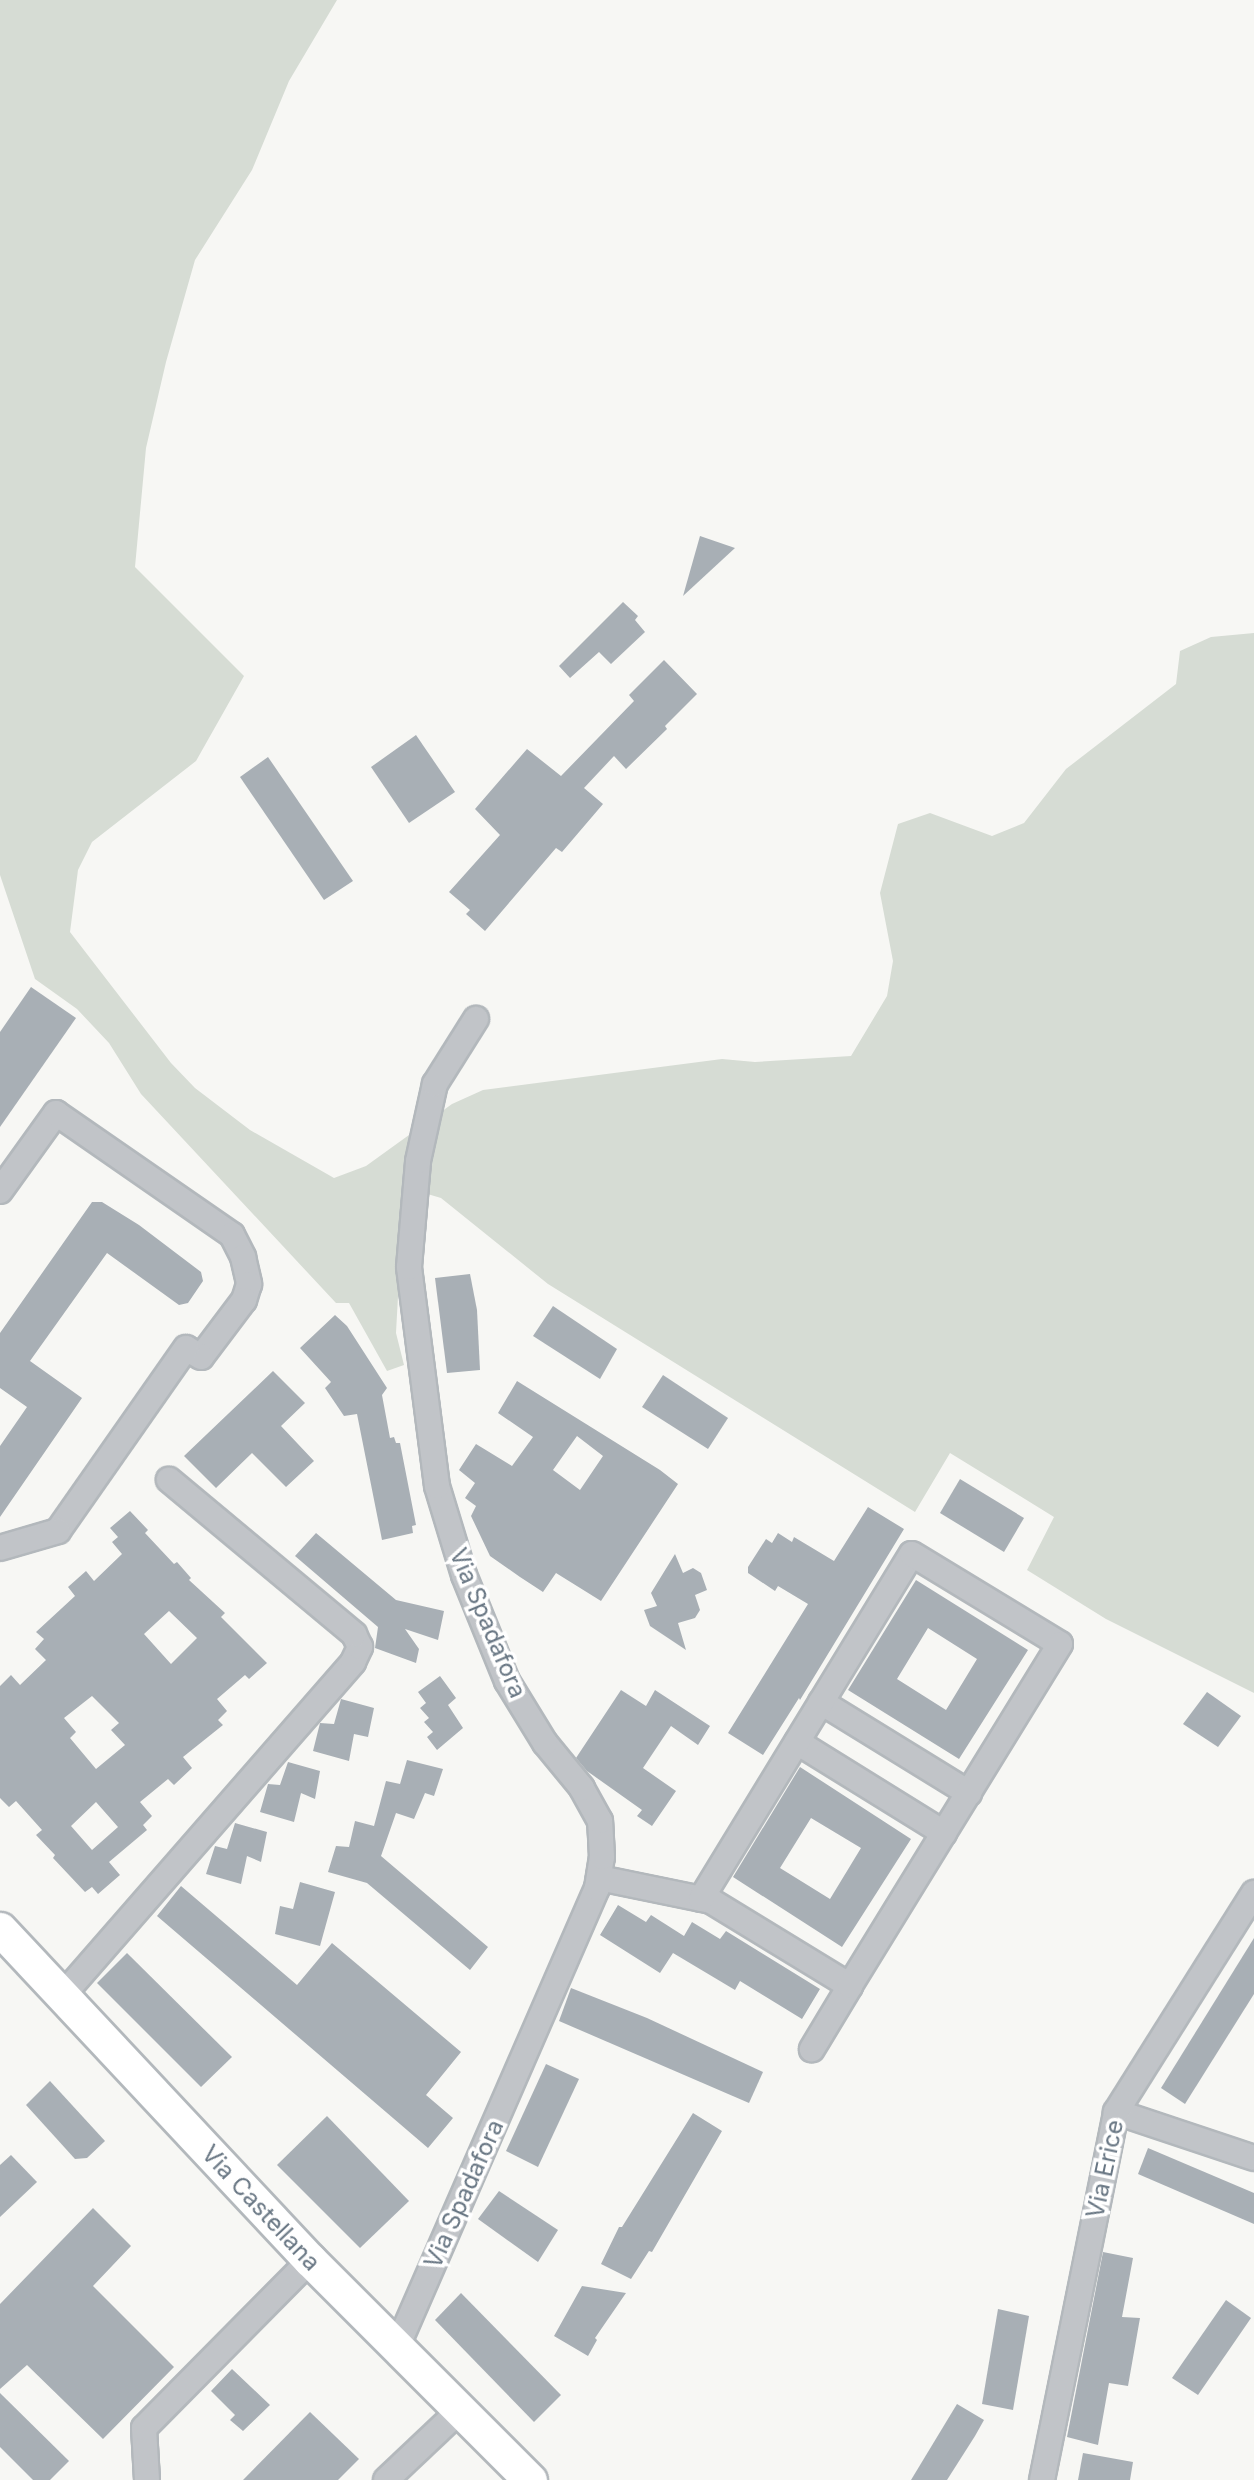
<!DOCTYPE html>
<style>
body{margin:0}
#map{position:relative;width:1254px;height:2480px;overflow:hidden;background:#f7f7f4;font-family:Inter,sans-serif}
div>[style]{position:absolute}
[style*='--x']{left:calc(var(--x)*1px);top:calc(var(--y)*1px);width:calc(var(--w)*1px);rotate:calc(var(--a)*1deg)}
.green>*{inset:0;background:#d6dcd4}
.building>*{inset:0;background:#a8afb5}
.roads{filter:drop-shadow(2px 0 #b3b8bc) drop-shadow(-2px 0 #b3b8bc) drop-shadow(0 2px #b3b8bc) drop-shadow(0 -2px #b3b8bc)}
.minor>*{height:24px;margin:-12px;padding:0 12px;transform-origin:12px;border-radius:12px;background:#c1c4c8}
.secondary>*{height:33px;margin:-16.5px;padding:0 16.5px;transform-origin:16.5px;border-radius:16.5px;background:#fff}
span{translate:-50% -50%;white-space:nowrap;text-align:center;line-height:1.15;-webkit-text-stroke:7px #fff;paint-order:stroke}
.street-label{font-size:24px;color:#687683}
</style>
<div id="map">
<div class="green">
<div style="clip-path:polygon(0 0,337px 0,289px 81px,252px 170px,195px 260px,166px 362px,146px 448px,135px 567px,244px 676px,196px 761px,92px 842px,78px 870px,70px 932px,171px 1063px,195px 1088px,250px 1130px,334px 1178px,366px 1166px,452px 1104px,483px 1090px,722px 1059px,755px 1062px,851px 1056px,887px 996px,893px 961px,880px 893px,898px 824px,930px 813px,992px 836px,1024px 823px,1066px 769px,1176px 684px,1180px 651px,1211px 637px,1254px 633px,1254px 1693px,1106px 1619px,1027px 1570px,1054px 1517px,950px 1453px,915px 1512px,548px 1284px,441px 1198px,404px 1187px,396px 1333px,404px 1365px,387px 1371px,349px 1303px,336px 1303px,141px 1094px,109px 1043px,77px 1009px,35px 979px,0 875px)"></div>
</div>
<div class="building">
<div style="clip-path:polygon(700px 536px,735px 548px,683px 596px)"></div>
<div style="clip-path:polygon(623px 602px,638px 616px,635px 620px,645px 632px,611px 664px,599px 652px,570px 678px,559px 666px)"></div>
<div style="clip-path:polygon(664px 660px,697px 694px,665px 726px,667px 729px,626px 769px,614px 756px,584px 788px,603px 804px,562px 852px,556px 848px,485px 931px,466px 914px,470px 910px,449px 892px,500px 835px,475px 809px,527px 749px,561px 776px,634px 701px,629px 695px)"></div>
<div style="clip-path:polygon(416px 735px,455px 792px,409px 823px,371px 767px)"></div>
<div style="clip-path:polygon(268px 757px,353px 881px,324px 900px,240px 777px)"></div>
<div style="clip-path:polygon(31px 987px,76px 1018px,0 1127px,0 1032px)"></div>
<div style="clip-path:polygon(92px 1202px,102px 1202px,139px 1225px,201px 1272px,203px 1281px,188px 1303px,179px 1305px,107px 1253px,30px 1361px,82px 1398px,0 1517px,0 1446px,27px 1407px,0 1388px,0 1333px)"></div>
<div style="clip-path:polygon(470px 1274px,477px 1310px,480px 1370px,447px 1373px,435px 1278px)"></div>
<div style="clip-path:polygon(553px 1306px,617px 1349px,600px 1379px,533px 1336px)"></div>
<div style="clip-path:polygon(335px 1315px,347px 1326px,387px 1388px,382px 1395px,390px 1438px,394px 1437px,396px 1443px,400px 1443px,416px 1525px,412px 1526px,413px 1533px,382px 1540px,357px 1414px,344px 1416px,325px 1388px,331px 1382px,300px 1348px)"></div>
<div style="clip-path:polygon(273px 1371px,305px 1403px,281px 1426px,314px 1461px,286px 1487px,252px 1453px,216px 1488px,184px 1456px)"></div>
<div style="clip-path:polygon(663px 1375px,728px 1418px,708px 1449px,642px 1407px)"></div>
<div style="clip-path:polygon(evenodd,517px 1381px,660px 1470px,678px 1484px,601px 1601px,556px 1573px,543px 1592px,520px 1577px,490px 1556px,471px 1516px,476px 1506px,465px 1498px,475px 1483px,459px 1470px,476px 1444px,512px 1466px,533px 1437px,498px 1413px,517px 1381px,577px 1436px,603px 1456px,580px 1490px,553px 1470px,577px 1436px)"></div>
<div style="clip-path:polygon(960px 1479px,1024px 1518px,1004px 1552px,940px 1513px)"></div>
<div style="clip-path:polygon(868px 1507px,904px 1529px,800px 1700px,799px 1698px,763px 1755px,728px 1733px,808px 1604px,778px 1586px,775px 1591px,748px 1573px,748px 1567px,766px 1539px,772px 1543px,778px 1533px,792px 1542px,794px 1537px,834px 1561px)"></div>
<div style="clip-path:polygon(evenodd,130px 1511px,148px 1530px,145px 1533px,174px 1564px,177px 1562px,191px 1578px,189px 1580px,225px 1613px,221px 1617px,267px 1663px,249px 1679px,245px 1675px,217px 1699px,227px 1711px,218px 1720px,223px 1725px,183px 1757px,192px 1768px,174px 1785px,168px 1779px,140px 1802px,152px 1816px,143px 1825px,147px 1830px,109px 1862px,120px 1875px,98px 1894px,92px 1887px,85px 1892px,53px 1858px,55px 1855px,36px 1835px,42px 1830px,16px 1801px,9px 1807px,0 1798px,0 1686px,11px 1675px,20px 1685px,46px 1660px,35px 1649px,44px 1639px,36px 1632px,75px 1596px,68px 1587px,86px 1571px,94px 1581px,122px 1554px,112px 1542px,118px 1537px,110px 1528px,130px 1511px,169px 1611px,197px 1638px,171px 1664px,144px 1634px,169px 1611px,130px 1511px,92px 1696px,119px 1723px,111px 1730px,125px 1745px,96px 1769px,70px 1738px,76px 1732px,64px 1718px,92px 1696px,130px 1511px,96px 1802px,118px 1827px,92px 1850px,71px 1826px,96px 1802px)"></div>
<div style="clip-path:polygon(316px 1533px,396px 1600px,444px 1611px,438px 1640px,405px 1629px,419px 1649px,416px 1663px,375px 1648px,378px 1627px,295px 1556px)"></div>
<div style="clip-path:polygon(675px 1554px,683px 1573px,693px 1568px,701px 1573px,707px 1590px,695px 1595px,700px 1610px,695px 1618px,678px 1623px,686px 1650px,650px 1626px,644px 1610px,657px 1606px,651px 1593px)"></div>
<div style="clip-path:polygon(evenodd,916px 1580px,1028px 1650px,959px 1759px,848px 1690px,916px 1580px,928px 1628px,977px 1659px,946px 1710px,897px 1679px,928px 1628px)"></div>
<div style="clip-path:polygon(440px 1676px,456px 1698px,448px 1705px,463px 1728px,437px 1750px,427px 1737px,433px 1732px,424px 1722px,429px 1718px,420px 1708px,426px 1703px,418px 1692px)"></div>
<div style="clip-path:polygon(621px 1690px,646px 1706px,655px 1690px,710px 1726px,698px 1745px,671px 1726px,643px 1768px,676px 1791px,652px 1826px,637px 1816px,642px 1810px,587px 1771px,576px 1758px)"></div>
<div style="clip-path:polygon(1207px 1692px,1241px 1716px,1218px 1747px,1183px 1724px)"></div>
<div style="clip-path:polygon(341px 1699px,374px 1708px,368px 1737px,354px 1734px,349px 1761px,313px 1751px,320px 1723px,334px 1724px)"></div>
<div style="clip-path:polygon(407px 1760px,443px 1769px,434px 1796px,425px 1793px,414px 1819px,396px 1813px,381px 1856px,488px 1947px,470px 1970px,367px 1883px,328px 1872px,336px 1846px,349px 1847px,355px 1821px,374px 1826px,386px 1781px,400px 1784px)"></div>
<div style="clip-path:polygon(288px 1762px,320px 1771px,315px 1799px,301px 1793px,294px 1822px,260px 1812px,268px 1784px,280px 1785px)"></div>
<div style="clip-path:polygon(evenodd,800px 1767px,911px 1839px,842px 1947px,733px 1877px,800px 1767px,811px 1818px,861px 1848px,830px 1899px,780px 1868px,811px 1818px)"></div>
<div style="clip-path:polygon(235px 1823px,267px 1832px,261px 1862px,247px 1856px,241px 1884px,206px 1874px,215px 1846px,227px 1849px)"></div>
<div style="clip-path:polygon(300px 1882px,335px 1892px,320px 1946px,275px 1934px,280px 1906px,293px 1909px)"></div>
<div style="clip-path:polygon(181px 1886px,297px 1985px,332px 1943px,461px 2052px,426px 2095px,453px 2118px,428px 2148px,157px 1916px)"></div>
<div style="clip-path:polygon(618px 1905px,646px 1922px,651px 1915px,684px 1936px,692px 1922px,720px 1939px,726px 1931px,820px 1989px,802px 2019px,740px 1981px,735px 1990px,673px 1953px,660px 1973px,600px 1935px)"></div>
<div style="clip-path:polygon(1254px 1938px,1254px 1994px,1185px 2104px,1161px 2088px)"></div>
<div style="clip-path:polygon(127px 1953px,232px 2057px,201px 2087px,97px 1983px)"></div>
<div style="clip-path:polygon(571px 1988px,647px 2018px,763px 2072px,749px 2103px,559px 2021px)"></div>
<div style="clip-path:polygon(546px 2064px,579px 2079px,538px 2167px,506px 2151px)"></div>
<div style="clip-path:polygon(50px 2081px,105px 2141px,87px 2158px,75px 2159px,26px 2105px)"></div>
<div style="clip-path:polygon(693px 2113px,722px 2131px,652px 2252px,649px 2251px,631px 2279px,601px 2264px,619px 2227px,622px 2227px)"></div>
<div style="clip-path:polygon(327px 2116px,409px 2201px,360px 2248px,277px 2165px)"></div>
<div style="clip-path:polygon(1148px 2148px,1254px 2193px,1254px 2224px,1138px 2174px)"></div>
<div style="clip-path:polygon(11px 2155px,37px 2182px,0 2217px,0 2165px)"></div>
<div style="clip-path:polygon(499px 2191px,558px 2230px,538px 2262px,478px 2219px)"></div>
<div style="clip-path:polygon(93px 2208px,131px 2246px,93px 2286px,174px 2367px,103px 2439px,27px 2365px,0 2389px,0 2304px)"></div>
<div style="clip-path:polygon(1103px 2252px,1133px 2258px,1122px 2317px,1140px 2318px,1128px 2386px,1109px 2383px,1098px 2445px,1067px 2437px)"></div>
<div style="clip-path:polygon(582px 2286px,626px 2293px,595px 2338px,597px 2340px,588px 2356px,554px 2336px)"></div>
<div style="clip-path:polygon(461px 2293px,561px 2395px,534px 2422px,435px 2320px)"></div>
<div style="clip-path:polygon(1226px 2300px,1251px 2318px,1198px 2395px,1172px 2378px)"></div>
<div style="clip-path:polygon(998px 2309px,1029px 2316px,1013px 2410px,982px 2404px)"></div>
<div style="clip-path:polygon(232px 2369px,270px 2405px,243px 2431px,230px 2420px,235px 2415px,211px 2391px)"></div>
<div style="clip-path:polygon(0 2393px,69px 2461px,50px 2480px,33px 2480px,0 2447px)"></div>
<div style="clip-path:polygon(957px 2404px,984px 2420px,975px 2436px,947px 2480px,911px 2480px)"></div>
<div style="clip-path:polygon(310px 2412px,359px 2459px,338px 2480px,243px 2480px)"></div>
<div style="clip-path:polygon(1083px 2453px,1133px 2462px,1130px 2480px,1078px 2480px)"></div>
</div>
<div class="roads">
<div class="minor">
<div style="--x:0;--y:1191;--w:96;--a:-54.3"></div>
<div style="--x:56;--y:1113;--w:214;--a:34.7"></div>
<div style="--x:232;--y:1235;--w:25;--a:63"></div>
<div style="--x:243;--y:1257;--w:28;--a:77"></div>
<div style="--x:249;--y:1284;--w:17;--a:107"></div>
<div style="--x:244;--y:1300;--w:71;--a:127"></div>
<div style="--x:201;--y:1357;--w:17;--a:-149"></div>
<div style="--x:186;--y:1348;--w:223;--a:125"></div>
<div style="--x:58;--y:1531;--w:60;--a:163.7"></div>
<div style="--x:821;--y:1702;--w:174;--a:31.6"></div>
<div style="--x:797;--y:1742;--w:173;--a:31.8"></div>
<div style="--x:599;--y:1878;--w:114;--a:11.6"></div>
<div style="--x:711;--y:1901;--w:163;--a:31.4"></div>
<div style="--x:850;--y:1986;--w:74;--a:121.1"></div>
<div style="--x:701;--y:1899;--w:404;--a:-58.6"></div>
<div style="--x:912;--y:1554;--w:173;--a:31.3"></div>
<div style="--x:1060;--y:1644;--w:401;--a:121.6"></div>
<div style="--x:62;--y:1996;--w:443;--a:-48.9"></div>
<div style="--x:353;--y:1662;--w:17;--a:-65"></div>
<div style="--x:360;--y:1647;--w:14;--a:-115"></div>
<div style="--x:354;--y:1634;--w:241;--a:-140.2"></div>
<div style="--x:1116;--y:2112;--w:145;--a:18.4"></div>
<div style="--x:397;--y:2347;--w:501;--a:-66.46"></div>
<div style="--x:597;--y:1888;--w:31;--a:-81"></div>
<div style="--x:602;--y:1857;--w:36;--a:-93"></div>
<div style="--x:600;--y:1821;--w:38;--a:-119"></div>
<div style="--x:582;--y:1788;--w:58;--a:-129.4"></div>
<div style="--x:545;--y:1743;--w:73;--a:-121.5"></div>
<div style="--x:507;--y:1681;--w:114;--a:-112.1"></div>
<div style="--x:464;--y:1575;--w:93;--a:-106.9"></div>
<div style="--x:437;--y:1486;--w:221;--a:-97.3"></div>
<div style="--x:409;--y:1267;--w:106;--a:-85.1"></div>
<div style="--x:418;--y:1161;--w:79;--a:-77.6"></div>
<div style="--x:435;--y:1084;--w:77;--a:-57.8"></div>
<div style="--x:147;--y:2480;--w:52;--a:-93.3"></div>
<div style="--x:144;--y:2428;--w:236;--a:-45.3"></div>
<div style="--x:386;--y:2480;--w:102;--a:-43.4"></div>
<div style="--x:1042;--y:2480;--w:375;--a:-78.6"></div>
<div style="--x:1116;--y:2112;--w:259;--a:-57.8"></div>
</div>
<div class="secondary">
<div style="--x:0;--y:1929;--w:453;--a:46.9"></div>
<div style="--x:310;--y:2260;--w:311;--a:45"></div>
</div>
</div>
<div class="street-label">
<span style="left:488px;top:1623px;rotate:67deg">Via Spadafora</span>
<span style="left:1105px;top:2169px;rotate:-78deg">Via Erice</span>
<span style="left:464px;top:2194px;rotate:-66deg">Via Spadafora</span>
<span style="left:261px;top:2208px;rotate:47deg">Via Castellana</span>
</div>
</div>
